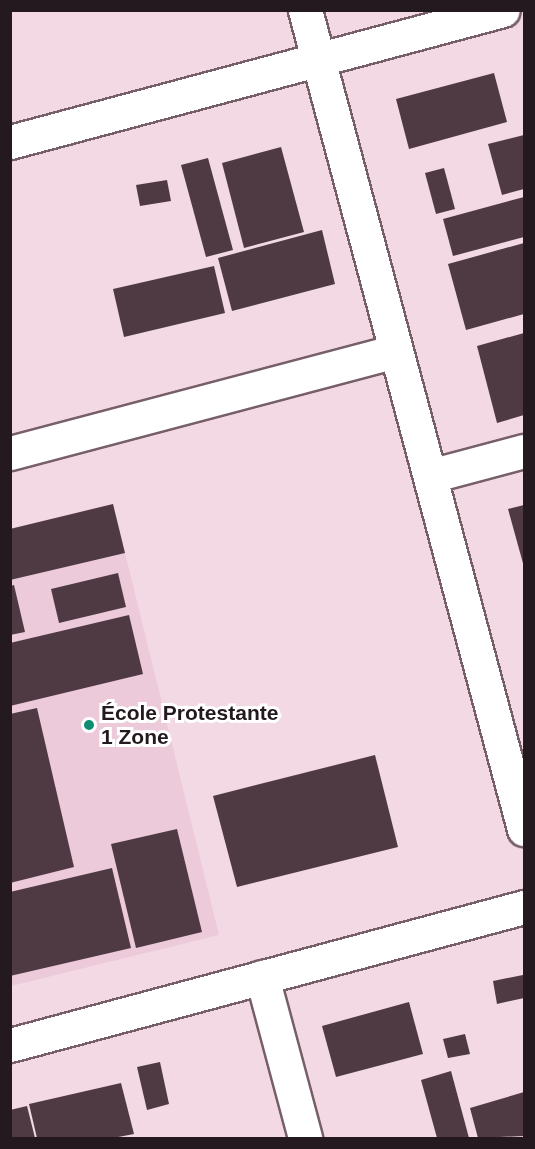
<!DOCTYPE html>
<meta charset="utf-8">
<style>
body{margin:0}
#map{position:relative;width:535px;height:1149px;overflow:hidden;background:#f3d9e4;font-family:Arial,sans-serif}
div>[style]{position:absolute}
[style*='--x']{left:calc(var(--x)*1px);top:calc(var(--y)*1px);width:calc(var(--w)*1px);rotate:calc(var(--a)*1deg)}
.built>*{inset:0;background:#eccad9}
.building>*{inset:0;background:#4f3a44}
.roads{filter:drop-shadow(2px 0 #765f69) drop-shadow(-2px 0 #765f69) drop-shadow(0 2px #765f69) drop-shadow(0 -2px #765f69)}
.street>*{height:33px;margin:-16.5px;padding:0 16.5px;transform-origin:16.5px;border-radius:16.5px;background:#fff}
.secondary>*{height:33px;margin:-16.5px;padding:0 16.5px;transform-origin:16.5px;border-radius:16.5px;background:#fff}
.dots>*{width:16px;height:16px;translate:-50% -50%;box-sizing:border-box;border:3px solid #fff;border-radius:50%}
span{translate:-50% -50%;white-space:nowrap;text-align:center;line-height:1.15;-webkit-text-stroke:6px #fff;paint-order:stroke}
.poi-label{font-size:21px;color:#23191e;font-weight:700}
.left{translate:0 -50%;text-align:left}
.frame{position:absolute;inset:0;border:12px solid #23191e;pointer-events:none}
</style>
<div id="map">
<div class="built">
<div style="clip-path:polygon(113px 504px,219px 935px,11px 986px,10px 529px)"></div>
</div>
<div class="building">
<div style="clip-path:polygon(494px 73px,507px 122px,409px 149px,396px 99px)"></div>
<div style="clip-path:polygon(524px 135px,524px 189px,502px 195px,488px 144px)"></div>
<div style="clip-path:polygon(281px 147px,304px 232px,244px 248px,222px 163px)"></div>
<div style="clip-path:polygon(208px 158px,233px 250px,206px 257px,181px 165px)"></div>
<div style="clip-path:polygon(444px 168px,455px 209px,436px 214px,425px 173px)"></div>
<div style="clip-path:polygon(167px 180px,171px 201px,140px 206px,136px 185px)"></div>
<div style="clip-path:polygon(524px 197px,524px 237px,453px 256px,443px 219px)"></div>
<div style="clip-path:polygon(322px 230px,335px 284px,232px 311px,218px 258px)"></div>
<div style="clip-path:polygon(524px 243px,524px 314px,466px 330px,448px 264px)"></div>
<div style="clip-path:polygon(214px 266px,225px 313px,124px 337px,113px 289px)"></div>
<div style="clip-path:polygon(524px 333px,524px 415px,497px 423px,477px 346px)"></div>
<div style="clip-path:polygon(113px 504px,125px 553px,10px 580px,10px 529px)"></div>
<div style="clip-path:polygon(524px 505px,524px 567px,508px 509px)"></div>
<div style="clip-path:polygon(118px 573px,126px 607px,59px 623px,51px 589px)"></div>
<div style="clip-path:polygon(14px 585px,25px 632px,10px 635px,10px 586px)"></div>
<div style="clip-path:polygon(129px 615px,143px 674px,10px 706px,10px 643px)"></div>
<div style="clip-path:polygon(37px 708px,74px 867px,10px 883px,10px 714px)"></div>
<div style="clip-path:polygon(375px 755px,398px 847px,237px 887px,213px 796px)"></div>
<div style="clip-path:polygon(177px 829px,202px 932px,136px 948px,111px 844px)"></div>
<div style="clip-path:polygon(112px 868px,131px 948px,10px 976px,10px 892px)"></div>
<div style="clip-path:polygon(523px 975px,524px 998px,497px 1004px,493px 981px)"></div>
<div style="clip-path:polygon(409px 1002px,423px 1054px,336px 1077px,322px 1026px)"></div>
<div style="clip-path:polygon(465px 1034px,470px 1054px,448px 1058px,443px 1039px)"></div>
<div style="clip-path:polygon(160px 1062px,169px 1104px,147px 1110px,137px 1067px)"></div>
<div style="clip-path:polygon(451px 1071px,469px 1138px,437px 1138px,421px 1080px)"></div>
<div style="clip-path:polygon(121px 1083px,134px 1134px,113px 1138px,37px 1138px,29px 1104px)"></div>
<div style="clip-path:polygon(524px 1092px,524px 1136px,478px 1138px,470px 1108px)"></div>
<div style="clip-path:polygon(27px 1106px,35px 1138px,10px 1138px,10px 1110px)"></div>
</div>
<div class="roads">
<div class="street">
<div style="--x:305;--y:10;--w:848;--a:75.03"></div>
<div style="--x:10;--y:142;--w:510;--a:-14.99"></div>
<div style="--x:10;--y:453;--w:399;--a:-14.8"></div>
<div style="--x:430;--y:476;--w:97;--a:-14.9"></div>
<div style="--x:262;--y:977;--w:167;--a:75"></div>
</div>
<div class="secondary">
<div style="--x:10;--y:1045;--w:532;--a:-15.03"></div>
</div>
</div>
<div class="dots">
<div style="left:89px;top:725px;background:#108d72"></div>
</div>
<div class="poi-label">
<span class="left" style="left:101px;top:725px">École Protestante<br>1 Zone</span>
</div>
<div class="frame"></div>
</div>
